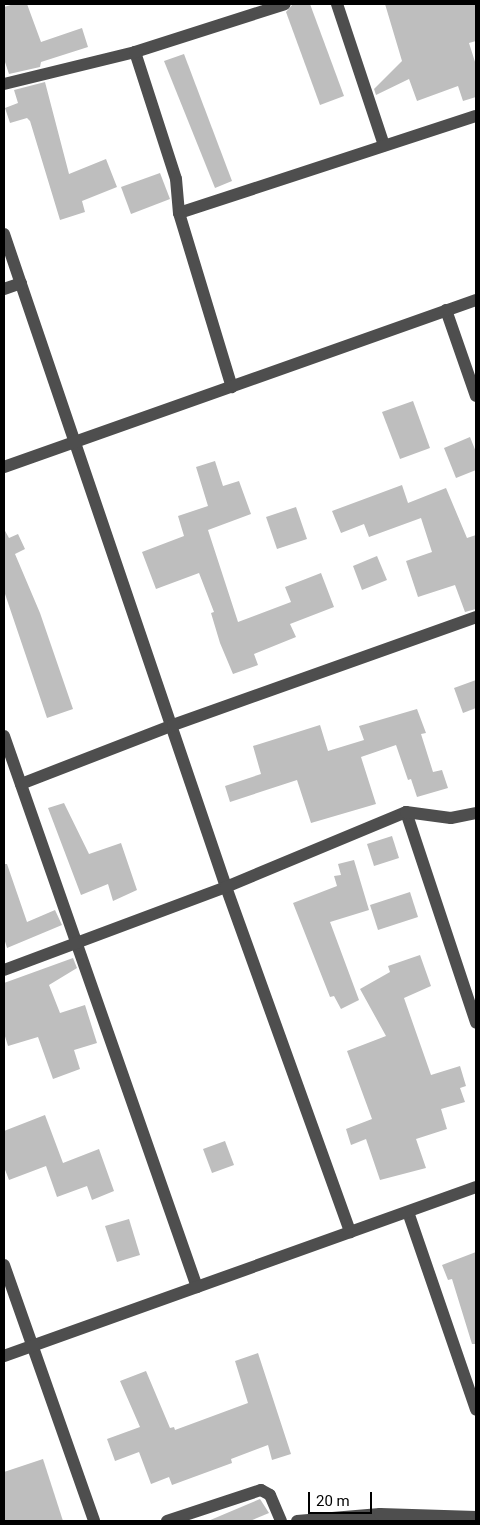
<!DOCTYPE html>
<style>
body{margin:0}
#map{position:relative;width:480px;height:1525px;overflow:hidden;background:#fff;font-family:Roboto,sans-serif}
div>[style]{position:absolute}
[style*='--x']{left:calc(var(--x)*1px);top:calc(var(--y)*1px);width:calc(var(--w)*1px);rotate:calc(var(--a)*1deg)}
.building>*{inset:0;background:#bebebe}
.minor>*{height:12px;margin:-6px;padding:0 6px;transform-origin:6px;border-radius:6px;background:#4e4e4e}
span{translate:-50% -50%;white-space:nowrap;text-align:center;line-height:1.15;-webkit-text-stroke:4px #fff;paint-order:stroke}
.frame{position:absolute;inset:0;border:5px solid #000;pointer-events:none}
.scale{position:absolute;left:308px;top:1492px;width:64px;height:22px;box-sizing:border-box;border:2px solid #000;border-top:0;padding-left:6px;font-size:15px;line-height:18px;white-space:nowrap;color:#000;-webkit-text-stroke:4px #fff;paint-order:stroke}
</style>
<div id="map">
<div class="building">
<div style="clip-path:polygon(14px 4px,27px 4px,41px 42px,82px 28px,88px 47px,41px 62px,40px 67px,9px 74px,4px 59px,4px 7px)"></div>
<div style="clip-path:polygon(293px 4px,310px 4px,344px 96px,320px 105px,286px 12px)"></div>
<div style="clip-path:polygon(385px 4px,476px 4px,476px 41px,469px 43px,476px 65px,476px 97px,463px 101px,458px 86px,417px 101px,409px 79px,376px 95px,374px 89px,402px 61px)"></div>
<div style="clip-path:polygon(184px 54px,232px 181px,215px 188px,164px 61px)"></div>
<div style="clip-path:polygon(45px 82px,69px 174px,106px 159px,117px 187px,82px 201px,85px 212px,60px 220px,30px 121px,27px 118px,10px 123px,5px 108px,18px 103px,14px 90px)"></div>
<div style="clip-path:polygon(160px 173px,170px 199px,131px 214px,121px 187px)"></div>
<div style="clip-path:polygon(413px 401px,430px 448px,400px 459px,382px 412px)"></div>
<div style="clip-path:polygon(470px 437px,476px 452px,476px 470px,456px 478px,444px 448px)"></div>
<div style="clip-path:polygon(215px 461px,223px 486px,239px 481px,251px 514px,208px 530px,238px 622px,291px 602px,285px 587px,321px 573px,334px 607px,290px 624px,296px 637px,254px 654px,258px 665px,233px 674px,220px 643px,211px 613px,214px 612px,199px 573px,156px 589px,142px 552px,184px 536px,178px 516px,208px 506px,196px 467px)"></div>
<div style="clip-path:polygon(402px 485px,408px 503px,446px 488px,467px 538px,476px 535px,476px 609px,465px 612px,455px 585px,418px 597px,406px 561px,432px 552px,421px 518px,369px 537px,364px 524px,341px 533px,332px 511px)"></div>
<div style="clip-path:polygon(296px 507px,307px 539px,277px 549px,266px 517px)"></div>
<div style="clip-path:polygon(4px 529px,9px 538px,18px 534px,25px 549px,15px 554px,40px 613px,73px 709px,47px 718px,4px 591px)"></div>
<div style="clip-path:polygon(377px 556px,387px 580px,362px 590px,353px 566px)"></div>
<div style="clip-path:polygon(476px 680px,476px 708px,463px 713px,454px 688px)"></div>
<div style="clip-path:polygon(417px 709px,426px 733px,421px 734px,433px 772px,442px 770px,448px 788px,417px 797px,411px 779px,408px 780px,396px 745px,361px 757px,376px 804px,311px 823px,297px 780px,230px 802px,225px 786px,261px 774px,253px 746px,320px 725px,328px 751px,364px 740px,359px 726px)"></div>
<div style="clip-path:polygon(64px 803px,89px 854px,121px 843px,137px 890px,113px 901px,108px 884px,81px 895px,48px 808px)"></div>
<div style="clip-path:polygon(392px 836px,399px 858px,374px 866px,367px 844px)"></div>
<div style="clip-path:polygon(354px 860px,369px 910px,330px 922px,359px 1000px,341px 1009px,334px 996px,330px 997px,293px 903px,337px 886px,334px 876px,341px 875px,338px 864px)"></div>
<div style="clip-path:polygon(4px 864px,7px 864px,27px 922px,55px 910px,62px 925px,7px 948px,4px 938px)"></div>
<div style="clip-path:polygon(410px 892px,418px 917px,378px 930px,370px 905px)"></div>
<div style="clip-path:polygon(420px 955px,431px 986px,404px 998px,431px 1075px,460px 1066px,466px 1086px,460px 1088px,465px 1102px,441px 1109px,447px 1129px,416px 1139px,426px 1168px,380px 1180px,366px 1139px,351px 1145px,346px 1129px,372px 1119px,347px 1051px,386px 1036px,360px 989px,390px 972px,388px 966px)"></div>
<div style="clip-path:polygon(73px 958px,77px 968px,49px 985px,60px 1013px,85px 1005px,97px 1043px,74px 1050px,80px 1069px,53px 1079px,38px 1037px,8px 1046px,4px 1033px,4px 983px)"></div>
<div style="clip-path:polygon(45px 1115px,63px 1163px,99px 1149px,114px 1191px,92px 1200px,87px 1186px,57px 1197px,46px 1166px,9px 1180px,4px 1167px,4px 1131px)"></div>
<div style="clip-path:polygon(225px 1141px,234px 1165px,212px 1173px,203px 1149px)"></div>
<div style="clip-path:polygon(129px 1219px,140px 1255px,117px 1262px,105px 1226px)"></div>
<div style="clip-path:polygon(476px 1252px,476px 1344px,472px 1344px,452px 1279px,448px 1280px,442px 1265px)"></div>
<div style="clip-path:polygon(258px 1353px,291px 1454px,272px 1460px,268px 1445px,231px 1459px,232px 1463px,172px 1485px,169px 1477px,151px 1484px,139px 1452px,115px 1461px,107px 1439px,140px 1427px,120px 1381px,146px 1371px,170px 1428px,174px 1427px,175px 1430px,248px 1403px,235px 1361px)"></div>
<div style="clip-path:polygon(43px 1459px,63px 1521px,4px 1521px,4px 1472px)"></div>
<div style="clip-path:polygon(260px 1499px,269px 1513px,250px 1521px,208px 1521px)"></div>
</div>
<div class="minor">
<div style="--x:337;--y:4;--w:149;--a:71.6"></div>
<div style="--x:135;--y:52;--w:133;--a:72.1"></div>
<div style="--x:176;--y:179;--w:34;--a:85"></div>
<div style="--x:179;--y:213;--w:182;--a:73.1"></div>
<div style="--x:4;--y:84;--w:135;--a:-13.7"></div>
<div style="--x:135;--y:52;--w:157;--a:-17.7"></div>
<div style="--x:179;--y:213;--w:312;--a:-18.1"></div>
<div style="--x:4;--y:234;--w:690;--a:71.22"></div>
<div style="--x:226;--y:887;--w:367;--a:70.2"></div>
<div style="--x:4;--y:289;--w:18;--a:-19"></div>
<div style="--x:446;--y:310;--w:91;--a:70.8"></div>
<div style="--x:4;--y:467;--w:501;--a:-19.48"></div>
<div style="--x:4;--y:736;--w:584;--a:70.7"></div>
<div style="--x:21;--y:784;--w:163;--a:-21.2"></div>
<div style="--x:173;--y:725;--w:322;--a:-19.6"></div>
<div style="--x:406;--y:812;--w:222;--a:71.6"></div>
<div style="--x:4;--y:970;--w:237;--a:-20.5"></div>
<div style="--x:226;--y:887;--w:195;--a:-22.6"></div>
<div style="--x:406;--y:812;--w:45;--a:7.6"></div>
<div style="--x:451;--y:818;--w:25;--a:-11"></div>
<div style="--x:408;--y:1212;--w:209;--a:71"></div>
<div style="--x:4;--y:1265;--w:271;--a:70.6"></div>
<div style="--x:4;--y:1356;--w:501;--a:-19.7"></div>
<div style="--x:167;--y:1521;--w:99;--a:-18.3"></div>
<div style="--x:261;--y:1490;--w:10;--a:29"></div>
<div style="--x:270;--y:1495;--w:28;--a:67"></div>
<div style="--x:297;--y:1521;--w:83;--a:-4.8"></div>
<div style="--x:380;--y:1514;--w:96;--a:1.8"></div>
</div>
<div class="frame"></div>
<div class="scale">20 m</div>
</div>
